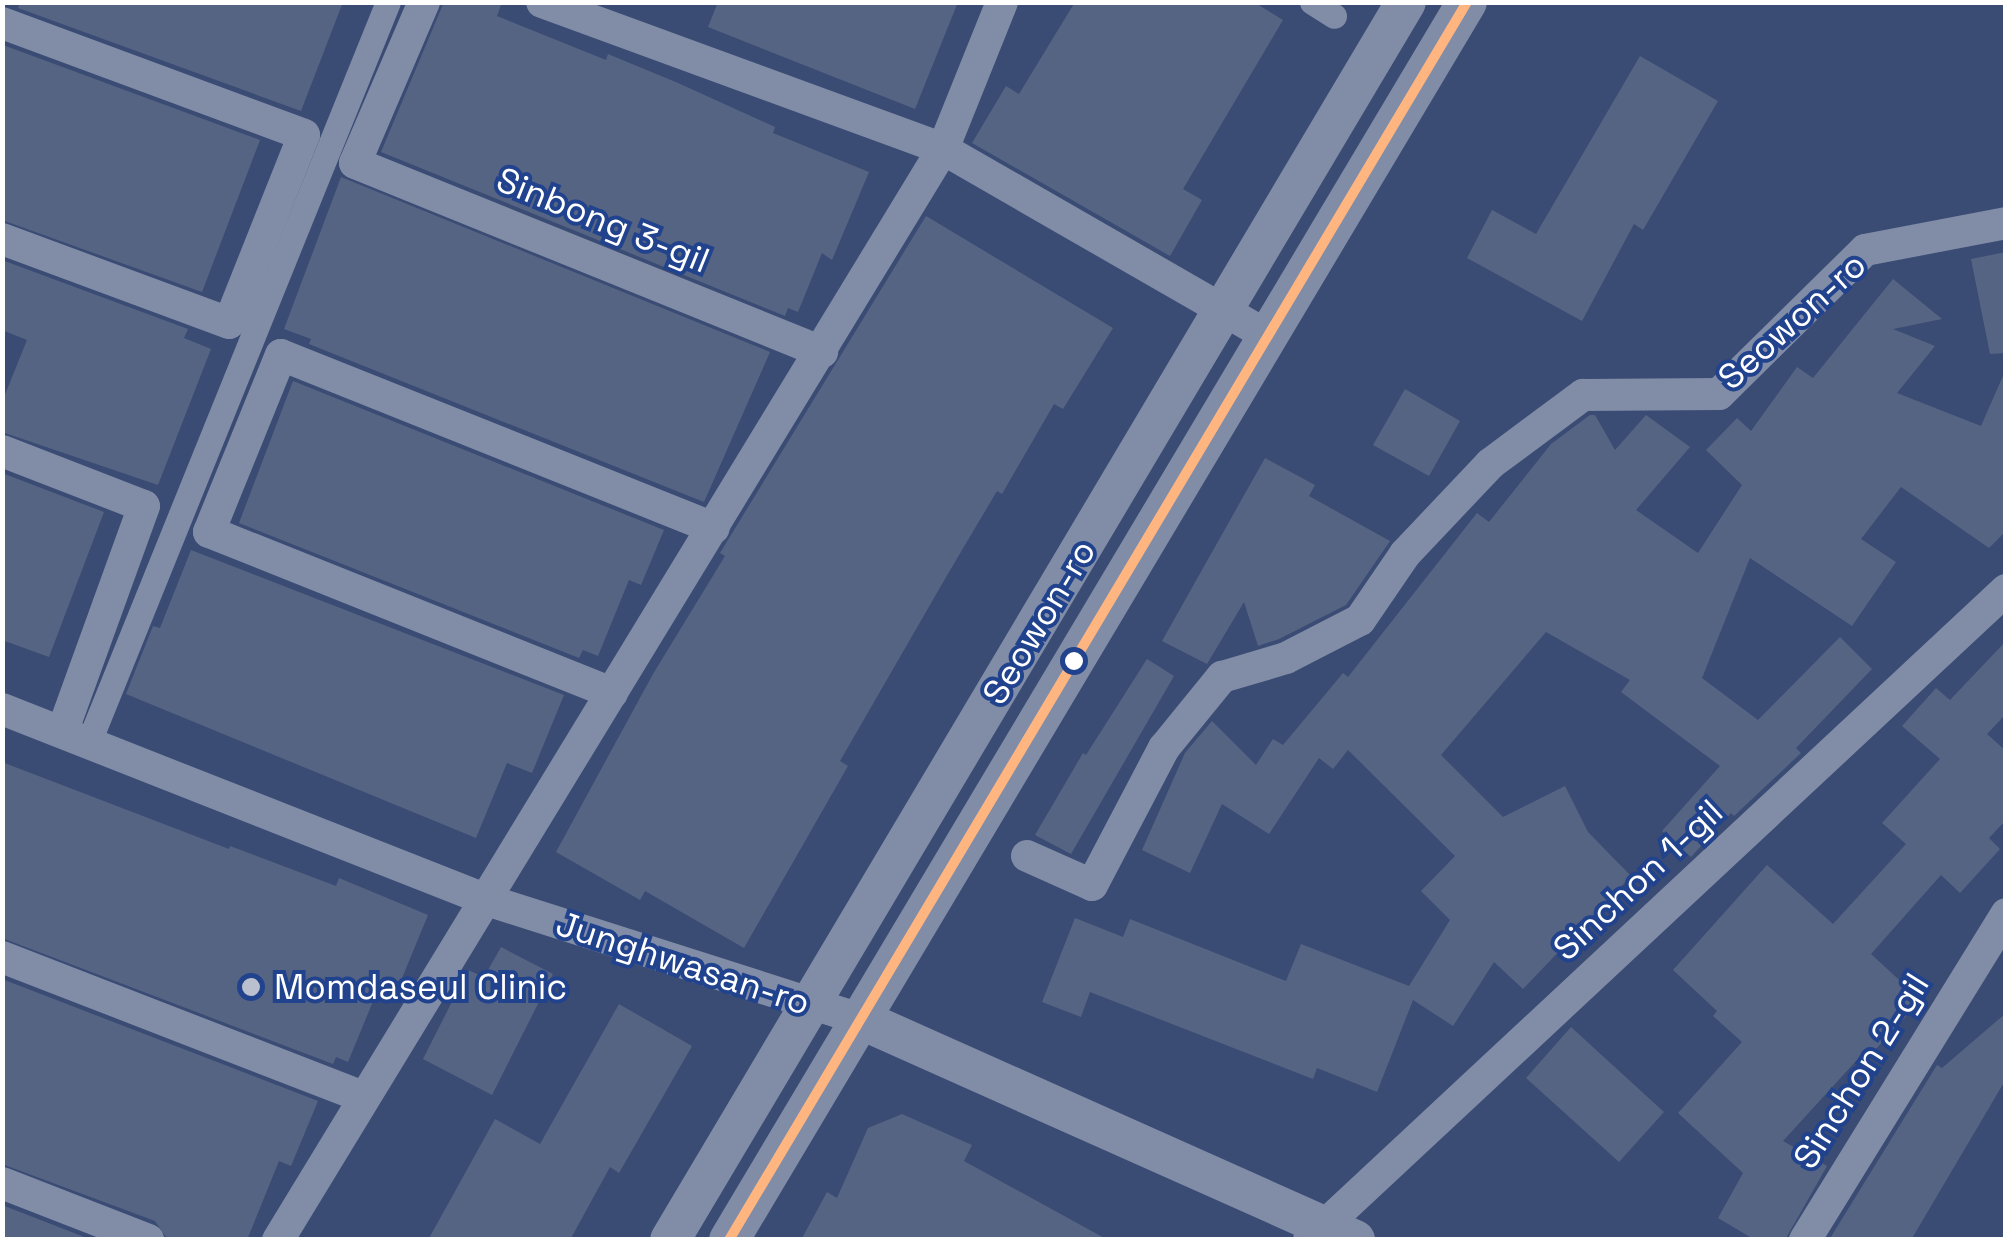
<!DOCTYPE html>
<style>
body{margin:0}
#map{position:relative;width:2008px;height:1242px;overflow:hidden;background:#3a4b74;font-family:"Space Grotesk",sans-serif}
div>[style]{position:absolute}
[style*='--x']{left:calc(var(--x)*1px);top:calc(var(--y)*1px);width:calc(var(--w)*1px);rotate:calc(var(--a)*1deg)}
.building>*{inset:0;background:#566484}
.pedestrian>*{height:25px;margin:-12.5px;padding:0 12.5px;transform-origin:12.5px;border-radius:12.5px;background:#818ca7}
.minor>*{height:32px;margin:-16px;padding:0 16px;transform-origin:16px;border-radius:16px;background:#818ca7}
.tertiary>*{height:40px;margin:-20px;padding:0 20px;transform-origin:20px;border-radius:20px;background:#818ca7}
.bus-1>*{height:10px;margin:-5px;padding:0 5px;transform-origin:5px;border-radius:5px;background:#ffb580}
.dots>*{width:28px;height:28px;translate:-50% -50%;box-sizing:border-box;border:5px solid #21428c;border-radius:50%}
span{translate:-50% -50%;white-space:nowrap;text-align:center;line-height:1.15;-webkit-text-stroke:8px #21428c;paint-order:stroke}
.street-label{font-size:35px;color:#fff}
.poi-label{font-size:35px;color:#fff}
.left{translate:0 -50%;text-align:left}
.frame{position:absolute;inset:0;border:5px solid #fff;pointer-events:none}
</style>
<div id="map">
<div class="building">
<div style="clip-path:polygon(20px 2px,343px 2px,301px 111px,18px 8px)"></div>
<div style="clip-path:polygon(444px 2px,502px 2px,497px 16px,606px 60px,608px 54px,678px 83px,775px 127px,773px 133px,869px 172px,832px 260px,822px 253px,798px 312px,788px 308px,785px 316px,381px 152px)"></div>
<div style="clip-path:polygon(718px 2px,958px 2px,915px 109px,708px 27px)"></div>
<div style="clip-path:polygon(1075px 2px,1254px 2px,1283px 20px,1183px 189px,1202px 200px,1170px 256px,972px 143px,1006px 86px,1019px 94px)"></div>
<div style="clip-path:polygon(3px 45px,260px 140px,202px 292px,2px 220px)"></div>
<div style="clip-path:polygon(1640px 56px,1718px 101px,1643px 230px,1634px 224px,1582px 321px,1467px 258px,1492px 210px,1536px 234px)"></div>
<div style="clip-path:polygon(341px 177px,770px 352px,704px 502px,309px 344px,311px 339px,284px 329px)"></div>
<div style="clip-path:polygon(926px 216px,1113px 328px,1063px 409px,1054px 404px,1002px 494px,997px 491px,949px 572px,840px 761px,848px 766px,744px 948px,645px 891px,640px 900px,556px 852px,653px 674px,725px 556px,720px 553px)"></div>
<div style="clip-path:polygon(2006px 252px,2006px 353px,1990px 354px,1971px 259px)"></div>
<div style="clip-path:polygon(2px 260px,188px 329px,184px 338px,211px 349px,158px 485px,2px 432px,2px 402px,27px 340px,2px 330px)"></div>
<div style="clip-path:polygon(1893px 279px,1942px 319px,1893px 329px,1935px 346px,1897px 393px,1981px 426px,2006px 369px,2006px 531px,1989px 548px,1901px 487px,1861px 539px,1896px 562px,1852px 626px,1750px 558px,1702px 678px,1758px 720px,1840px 637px,1872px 669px,1796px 748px,1801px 753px,1734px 816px,1731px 813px,1691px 857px,1662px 831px,1720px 766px,1621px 692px,1630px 680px,1546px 632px,1441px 755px,1503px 817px,1565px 786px,1588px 832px,1631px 876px,1523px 989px,1494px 962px,1453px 1026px,1413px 1000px,1377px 1092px,1317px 1068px,1313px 1079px,1090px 992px,1081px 1017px,1042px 1002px,1075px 918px,1123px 937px,1130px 919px,1286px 981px,1301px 944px,1409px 986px,1450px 920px,1421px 891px,1455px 856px,1348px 750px,1333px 769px,1319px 758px,1269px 834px,1222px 804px,1190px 873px,1142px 850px,1185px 753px,1212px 721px,1256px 765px,1273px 739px,1283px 745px,1343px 673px,1348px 677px,1477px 513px,1489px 522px,1551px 444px,1590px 415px,1595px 415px,1615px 450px,1646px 415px,1690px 447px,1636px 510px,1698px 553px,1742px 485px,1706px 450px,1737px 418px,1751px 431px,1797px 367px,1813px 378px)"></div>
<div style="clip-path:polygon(293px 381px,664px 530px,641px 585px,629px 580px,598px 656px,583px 650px,579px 658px,239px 523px)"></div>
<div style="clip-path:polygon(1405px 389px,1460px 421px,1429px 476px,1373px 445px)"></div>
<div style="clip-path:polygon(1265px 458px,1315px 485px,1309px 496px,1390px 541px,1346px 605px,1279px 639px,1258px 646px,1244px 602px,1207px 664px,1162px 641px)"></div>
<div style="clip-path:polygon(2px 473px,104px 512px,49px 657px,2px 640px)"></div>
<div style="clip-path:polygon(191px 550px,564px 695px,532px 773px,507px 763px,476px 838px,126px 694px,153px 626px,160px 628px)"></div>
<div style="clip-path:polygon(2006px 641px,2006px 714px,1987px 734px,2006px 751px,2006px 820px,1989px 838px,2000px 849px,1960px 893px,1941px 875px,1871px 954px,1921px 1000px,1875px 1050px,1866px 1050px,1783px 1141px,1827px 1166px,1785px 1240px,1755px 1240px,1718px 1218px,1743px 1173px,1678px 1113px,1742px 1042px,1713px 1016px,1717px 1011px,1673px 970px,1767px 865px,1833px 924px,1906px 844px,1882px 823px,1940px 759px,1902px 726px,1936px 688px,1950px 700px)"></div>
<div style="clip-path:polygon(1147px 659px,1174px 676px,1071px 854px,1035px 835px,1083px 753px,1086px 755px)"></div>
<div style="clip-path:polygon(2px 762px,229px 849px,230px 846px,336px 886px,339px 878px,428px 915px,400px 983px,383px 977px,348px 1062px,336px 1057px,333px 1064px,2px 938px)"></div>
<div style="clip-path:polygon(501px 947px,553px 974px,492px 1095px,423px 1059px,468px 970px,484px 977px)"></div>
<div style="clip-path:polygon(2px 979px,318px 1101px,291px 1166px,279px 1161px,247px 1240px,168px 1240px,155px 1221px,2px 1164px)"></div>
<div style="clip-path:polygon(619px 1004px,692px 1046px,619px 1173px,610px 1167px,570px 1240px,428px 1240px,495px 1119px,540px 1144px)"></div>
<div style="clip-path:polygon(2006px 1013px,2006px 1079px,1911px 1240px,1829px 1240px,1937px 1065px,1942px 1068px)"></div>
<div style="clip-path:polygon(1571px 1027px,1664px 1112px,1619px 1162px,1526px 1078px)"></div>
<div style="clip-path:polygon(902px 1114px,972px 1145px,964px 1161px,1108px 1240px,801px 1240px,827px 1192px,837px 1198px,868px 1128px)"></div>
<div style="clip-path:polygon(2px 1205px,92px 1240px,2px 1240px)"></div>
</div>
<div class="pedestrian">
<div style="--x:1312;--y:2;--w:26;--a:32"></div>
<div style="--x:88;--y:744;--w:800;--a:-67.99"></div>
</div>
<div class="minor">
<div style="--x:424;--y:2;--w:175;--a:113.2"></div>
<div style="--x:355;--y:163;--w:504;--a:22.03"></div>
<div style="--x:542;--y:2;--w:427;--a:20.1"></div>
<div style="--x:943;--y:149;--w:375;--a:29.9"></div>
<div style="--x:2;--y:23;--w:322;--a:20.3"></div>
<div style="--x:304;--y:135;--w:202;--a:111.7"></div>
<div style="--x:229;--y:323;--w:242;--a:-159.7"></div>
<div style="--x:2;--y:451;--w:152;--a:21.2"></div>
<div style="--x:144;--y:506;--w:240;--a:109.9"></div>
<div style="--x:612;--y:693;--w:434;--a:-158.2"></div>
<div style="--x:209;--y:532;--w:191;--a:-67.9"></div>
<div style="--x:281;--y:355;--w:466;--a:21.8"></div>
<div style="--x:2;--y:709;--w:521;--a:21.5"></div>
<div style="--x:487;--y:900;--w:394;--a:17.7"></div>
<div style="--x:1027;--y:856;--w:71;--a:24"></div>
<div style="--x:1092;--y:885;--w:155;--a:-62.3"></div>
<div style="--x:1164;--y:748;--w:92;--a:-50.8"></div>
<div style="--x:1222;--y:677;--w:67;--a:-16.5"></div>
<div style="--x:1286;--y:658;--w:83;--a:-27.2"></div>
<div style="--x:1360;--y:620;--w:80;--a:-55.7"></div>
<div style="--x:1405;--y:554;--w:124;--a:-46.6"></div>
<div style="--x:1490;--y:464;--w:116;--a:-36.6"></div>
<div style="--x:1583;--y:395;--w:136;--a:-0.4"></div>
<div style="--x:1719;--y:394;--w:205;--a:-44.6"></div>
<div style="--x:1865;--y:250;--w:144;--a:-10.8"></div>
<div style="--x:2;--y:957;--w:387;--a:21.2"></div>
<div style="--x:2;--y:1183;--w:157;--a:21.3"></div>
<div style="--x:278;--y:1240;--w:1278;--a:-58.64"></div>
<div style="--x:943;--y:149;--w:158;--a:-68.1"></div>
<div style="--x:1309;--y:1240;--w:953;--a:-43"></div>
<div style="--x:1805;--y:1240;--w:383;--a:-58.3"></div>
</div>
<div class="tertiary">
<div style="--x:862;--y:1020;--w:540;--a:24.05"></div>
<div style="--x:670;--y:1240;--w:1440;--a:-59.27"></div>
<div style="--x:729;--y:1240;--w:1441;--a:-59.2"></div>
</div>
<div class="bus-1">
<div style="--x:729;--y:1240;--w:1441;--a:-59.2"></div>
</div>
<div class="dots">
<div style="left:1074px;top:661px;background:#fff"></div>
<div style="left:251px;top:987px;background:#bac0ce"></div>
</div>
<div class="street-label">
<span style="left:603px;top:220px;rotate:22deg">Sinbong 3-gil</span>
<span style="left:1792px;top:321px;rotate:-42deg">Seowon-ro</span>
<span style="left:1039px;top:622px;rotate:-59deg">Seowon-ro</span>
<span style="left:1638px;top:880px;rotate:-43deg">Sinchon 1-gil</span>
<span style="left:683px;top:963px;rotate:18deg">Junghwasan-ro</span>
<span style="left:1861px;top:1071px;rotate:-58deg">Sinchon 2-gil</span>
</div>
<div class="poi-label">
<span class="left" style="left:274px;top:987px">Momdaseul Clinic</span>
</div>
<div class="frame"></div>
</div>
